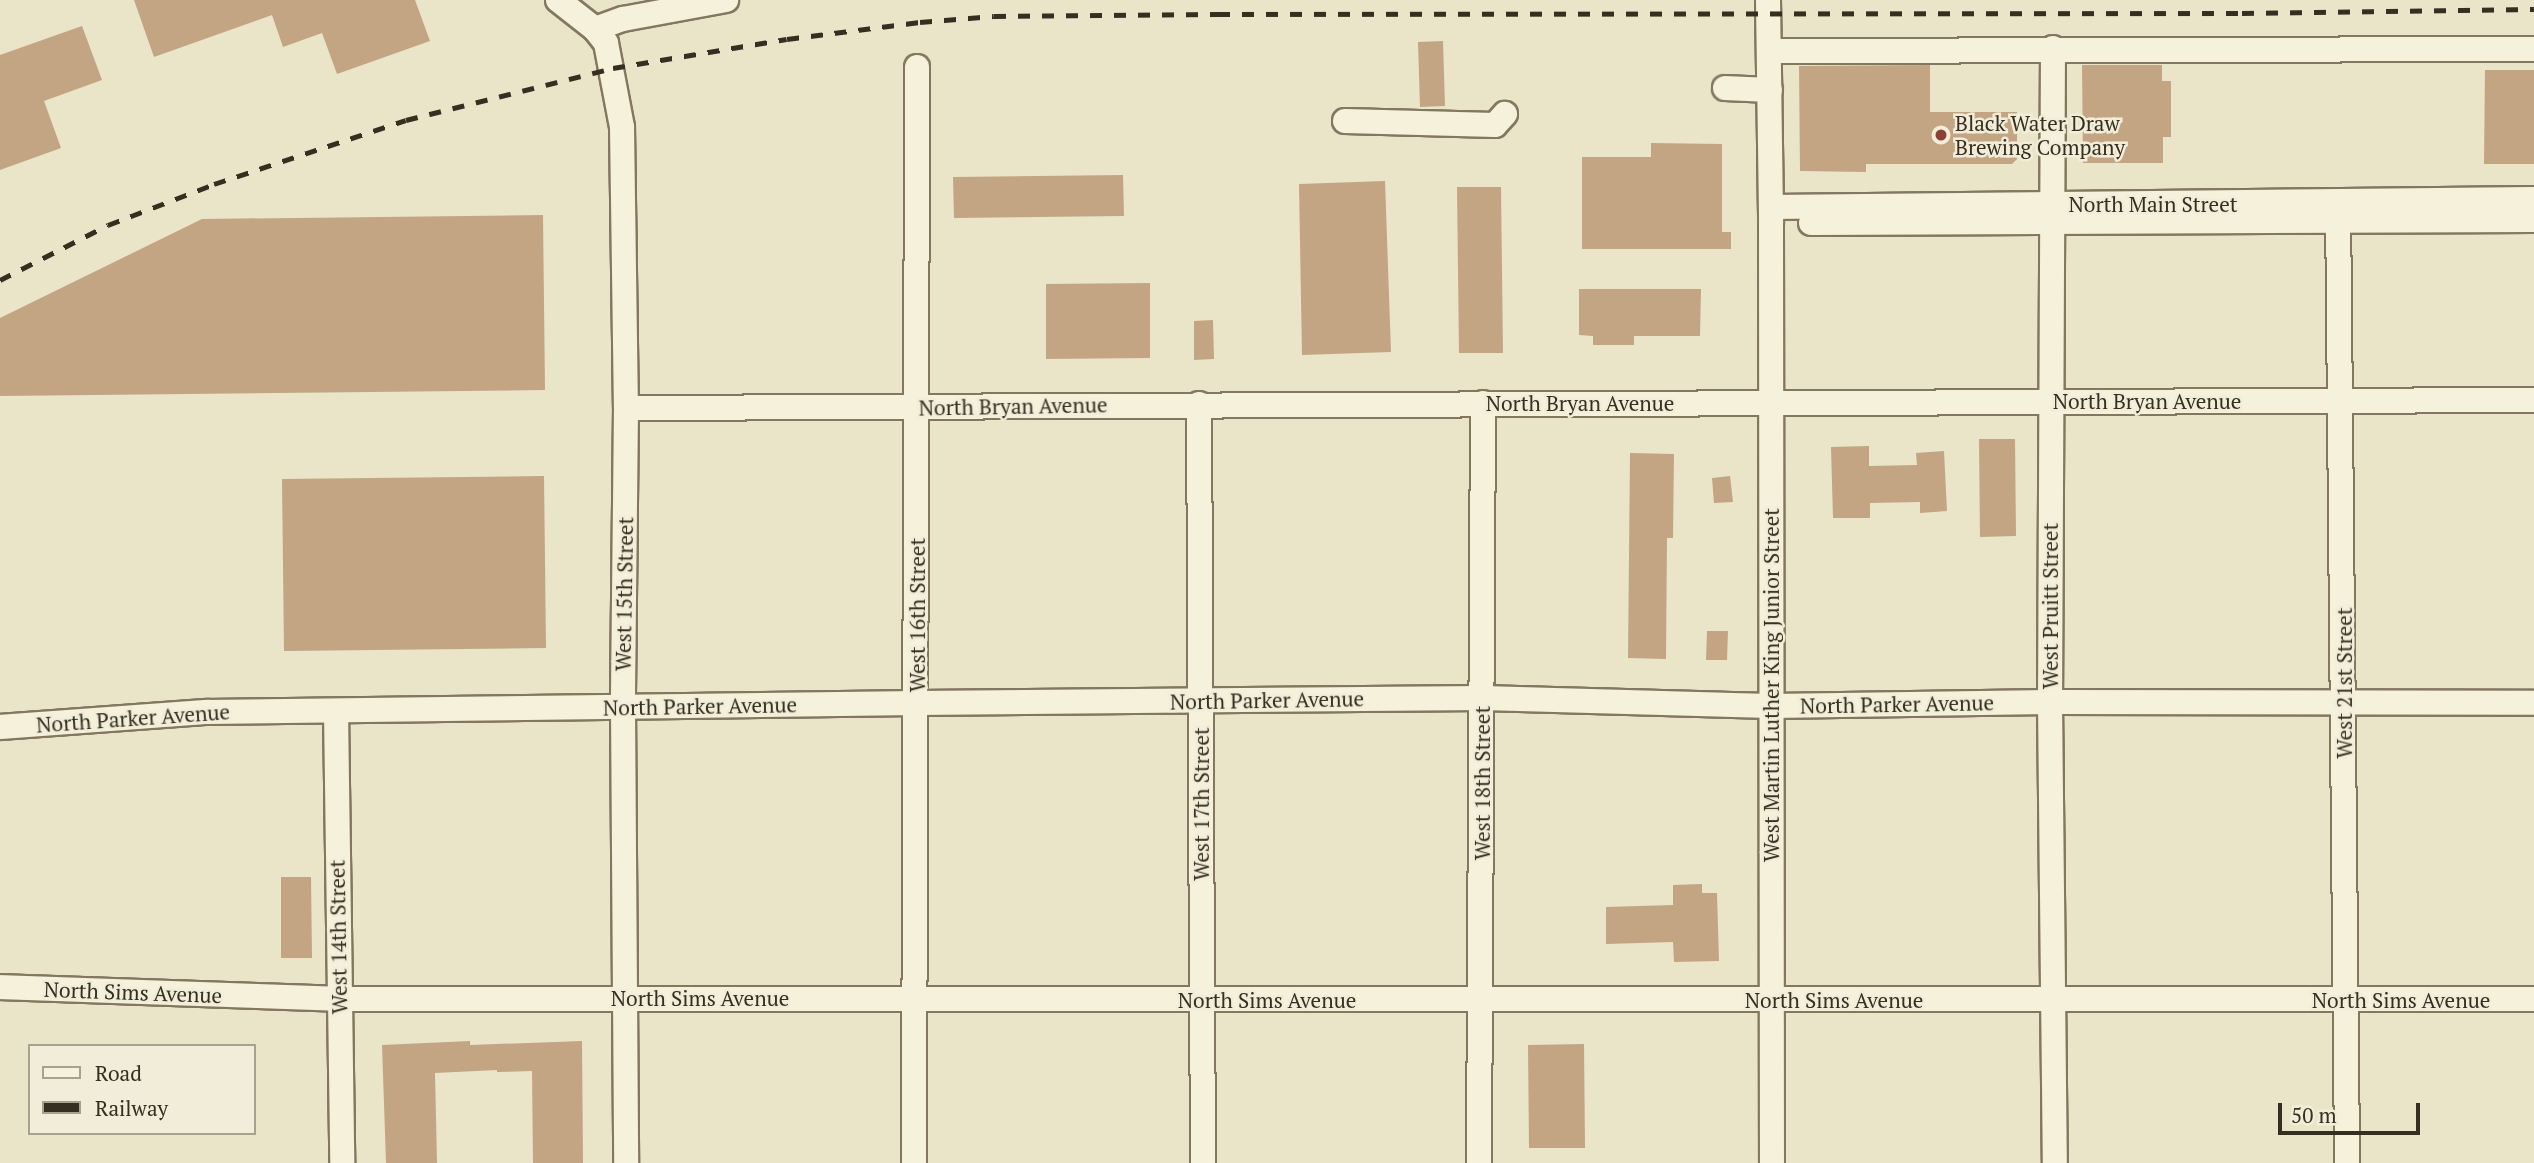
<!DOCTYPE html>
<style>
body{margin:0}
#map{position:relative;width:2534px;height:1163px;overflow:hidden;background:#eae4c9;font-family:"PT Serif",serif}
div>[style]{position:absolute}
[style*='--x']{left:calc(var(--x)*1px);top:calc(var(--y)*1px);width:calc(var(--w)*1px);rotate:calc(var(--a)*1deg)}
.building>*{inset:0;background:#c3a583}
.roads{filter:drop-shadow(2px 0 #847760) drop-shadow(-2px 0 #847760) drop-shadow(0 2px #847760) drop-shadow(0 -2px #847760)}
.minor>*{height:24px;margin:-12px;padding:0 12px;transform-origin:12px;border-radius:12px;background:#f5f1db}
.rail>*{height:5px;margin-top:-2.5px;transform-origin:0;background:repeating-linear-gradient(90deg,#362e21 0 12px,transparent 0 24px)}
.dots>*{width:19px;height:19px;translate:-50% -50%;box-sizing:border-box;border:4px solid #f2edd8;border-radius:50%}
span{translate:-50% -50%;white-space:nowrap;text-align:center;line-height:1.15;-webkit-text-stroke:5px #f2edd8;paint-order:stroke}
.poi-label{font-size:21px;color:#362e21}
.left{translate:0 -50%;text-align:left}
.street-label{font-size:21px;color:#362e21}
.legend{position:absolute;left:28px;top:1044px;width:228px;height:91px;box-sizing:border-box;background:#f2edd8;border:2px solid #a7a18f;margin:0;padding:9px 12px;list-style:none;font-size:21px;color:#362e21}
.legend li{display:flex;align-items:center;gap:14px;height:35px}
.legend b{width:35px;border:2px solid #a7a18f}
.scale{position:absolute;left:2278px;top:1103px;width:142px;height:32px;box-sizing:border-box;border:4px solid #362e21;border-top:0;padding-left:9px;font-size:21px;line-height:24px;white-space:nowrap;color:#362e21;-webkit-text-stroke:5px #f2edd8;paint-order:stroke}
</style>
<div id="map">
<div class="building">
<div style="clip-path:polygon(134px 0,415px 0,430px 41px,337px 74px,322px 33px,283px 47px,272px 15px,154px 57px)"></div>
<div style="clip-path:polygon(82px 26px,102px 80px,44px 101px,61px 148px,0 170px,0 55px)"></div>
<div style="clip-path:polygon(1443px 41px,1445px 106px,1420px 107px,1418px 42px)"></div>
<div style="clip-path:polygon(1930px 65px,1930px 112px,2017px 112px,2017px 159px,2012px 164px,1866px 164px,1866px 172px,1800px 171px,1799px 66px)"></div>
<div style="clip-path:polygon(2082px 65px,2162px 65px,2162px 81px,2171px 81px,2171px 137px,2163px 137px,2163px 163px,2083px 163px)"></div>
<div style="clip-path:polygon(2485px 70px,2534px 70px,2534px 164px,2484px 164px)"></div>
<div style="clip-path:polygon(1651px 143px,1722px 144px,1722px 232px,1731px 232px,1731px 249px,1582px 249px,1582px 157px,1651px 157px)"></div>
<div style="clip-path:polygon(1123px 175px,1124px 216px,954px 218px,953px 177px)"></div>
<div style="clip-path:polygon(1385px 181px,1391px 352px,1302px 355px,1299px 184px)"></div>
<div style="clip-path:polygon(1457px 187px,1501px 187px,1503px 353px,1459px 353px)"></div>
<div style="clip-path:polygon(543px 215px,545px 390px,0 396px,0 318px,202px 219px)"></div>
<div style="clip-path:polygon(1150px 283px,1150px 358px,1046px 359px,1046px 284px)"></div>
<div style="clip-path:polygon(1579px 289px,1701px 289px,1700px 336px,1634px 336px,1634px 345px,1593px 345px,1593px 336px,1579px 335px)"></div>
<div style="clip-path:polygon(1213px 320px,1214px 359px,1194px 360px,1194px 321px)"></div>
<div style="clip-path:polygon(1979px 439px,2015px 439px,2016px 536px,1980px 537px)"></div>
<div style="clip-path:polygon(1869px 446px,1869px 466px,1917px 465px,1916px 453px,1944px 451px,1947px 511px,1920px 513px,1920px 502px,1870px 503px,1870px 518px,1833px 518px,1831px 447px)"></div>
<div style="clip-path:polygon(1630px 453px,1674px 454px,1673px 538px,1667px 538px,1666px 659px,1628px 658px)"></div>
<div style="clip-path:polygon(544px 476px,546px 648px,284px 651px,282px 479px)"></div>
<div style="clip-path:polygon(1730px 476px,1733px 502px,1714px 503px,1712px 478px)"></div>
<div style="clip-path:polygon(1707px 631px,1728px 631px,1727px 660px,1706px 660px)"></div>
<div style="clip-path:polygon(281px 877px,311px 877px,312px 958px,281px 958px)"></div>
<div style="clip-path:polygon(1702px 884px,1702px 893px,1717px 893px,1719px 961px,1674px 962px,1673px 942px,1606px 944px,1606px 907px,1673px 905px,1673px 885px)"></div>
<div style="clip-path:polygon(470px 1041px,470px 1045px,582px 1041px,583px 1163px,533px 1163px,532px 1071px,497px 1072px,497px 1070px,435px 1073px,437px 1163px,386px 1163px,382px 1045px)"></div>
<div style="clip-path:polygon(1584px 1044px,1585px 1148px,1529px 1148px,1528px 1045px)"></div>
</div>
<div class="roads">
<div class="minor">
<div style="--x:558;--y:0;--w:47;--a:38.1"></div>
<div style="--x:595;--y:29;--w:18;--a:52"></div>
<div style="--x:606;--y:43;--w:86;--a:79.2"></div>
<div style="--x:622;--y:127;--w:281;--a:89.2"></div>
<div style="--x:626;--y:408;--w:299;--a:90.6"></div>
<div style="--x:623;--y:707;--w:456;--a:89.6"></div>
<div style="--x:1768;--y:0;--w:223;--a:89.2"></div>
<div style="--x:1771;--y:223;--w:940;--a:89.94"></div>
<div style="--x:595;--y:29;--w:30;--a:-20"></div>
<div style="--x:623;--y:19;--w:105;--a:-10.5"></div>
<div style="--x:2053;--y:48;--w:654;--a:90.26"></div>
<div style="--x:2050;--y:702;--w:461;--a:89.4"></div>
<div style="--x:1769;--y:51;--w:765;--a:-0.15"></div>
<div style="--x:1725;--y:88;--w:45;--a:2.5"></div>
<div style="--x:1345;--y:121;--w:150;--a:1.5"></div>
<div style="--x:1495;--y:125;--w:15;--a:-48"></div>
<div style="--x:2338;--y:202;--w:961;--a:89.46"></div>
<div style="--x:1771;--y:207;--w:763;--a:-0.6"></div>
<div style="--x:1811;--y:223;--w:723;--a:-0.24"></div>
<div style="--x:1199;--y:404;--w:759;--a:89.7"></div>
<div style="--x:626;--y:408;--w:1908;--a:-0.24"></div>
<div style="--x:336;--y:711;--w:452;--a:89.2"></div>
<div style="--x:0;--y:727;--w:207;--a:-4.2"></div>
<div style="--x:206;--y:712;--w:711;--a:-0.73"></div>
<div style="--x:917;--y:703;--w:566;--a:-0.51"></div>
<div style="--x:1483;--y:698;--w:288;--a:1.6"></div>
<div style="--x:1771;--y:706;--w:279;--a:-0.8"></div>
<div style="--x:2050;--y:702;--w:484;--a:0.1"></div>
<div style="--x:0;--y:987;--w:339;--a:2"></div>
<div style="--x:339;--y:999;--w:2195;--a:0"></div>
<div style="--x:914;--y:1163;--w:1096;--a:-89.84"></div>
<div style="--x:1479;--y:1163;--w:760;--a:-89.7"></div>
</div>
</div>
<div class="rail">
<div style="--x:0;--y:280;--w:121;--a:-27"></div>
<div style="--x:108;--y:225;--w:114;--a:-21.1"></div>
<div style="--x:214;--y:184;--w:202;--a:-18.4"></div>
<div style="--x:406;--y:120;--w:213;--a:-14.1"></div>
<div style="--x:613;--y:68;--w:176;--a:-9.5"></div>
<div style="--x:787;--y:39;--w:134;--a:-7.3"></div>
<div style="--x:920;--y:22;--w:74;--a:-4.6"></div>
<div style="--x:994;--y:16;--w:224;--a:-0.5"></div>
<div style="--x:1218;--y:14;--w:1024;--a:-0.06"></div>
<div style="--x:2242;--y:13;--w:292;--a:-0.8"></div>
</div>
<div class="dots">
<div style="left:1941px;top:135px;background:#8c4036"></div>
</div>
<div class="poi-label">
<span class="left" style="left:1955px;top:135px">Black Water Draw<br>Brewing Company</span>
</div>
<div class="street-label">
<span style="left:2153px;top:204px">North Main Street</span>
<span style="left:2147px;top:401px">North Bryan Avenue</span>
<span style="left:1580px;top:403px">North Bryan Avenue</span>
<span style="left:1013px;top:406px;rotate:-1deg">North Bryan Avenue</span>
<span style="left:624px;top:594px;rotate:-89deg">West 15th Street</span>
<span style="left:2050px;top:606px;rotate:-90deg">West Pruitt Street</span>
<span style="left:917px;top:615px;rotate:-90deg">West 16th Street</span>
<span style="left:2344px;top:683px;rotate:-90deg">West 21st Street</span>
<span style="left:1771px;top:685px;rotate:-90deg">West Martin Luther King Junior Street</span>
<span style="left:1267px;top:700px;rotate:-1deg">North Parker Avenue</span>
<span style="left:1897px;top:704px;rotate:-1deg">North Parker Avenue</span>
<span style="left:700px;top:706px;rotate:-1deg">North Parker Avenue</span>
<span style="left:133px;top:718px;rotate:-4deg">North Parker Avenue</span>
<span style="left:1482px;top:783px;rotate:-90deg">West 18th Street</span>
<span style="left:1201px;top:804px;rotate:-90deg">West 17th Street</span>
<span style="left:338px;top:937px;rotate:-91deg">West 14th Street</span>
<span style="left:133px;top:992px;rotate:2deg">North Sims Avenue</span>
<span style="left:700px;top:998px">North Sims Avenue</span>
<span style="left:1267px;top:1000px">North Sims Avenue</span>
<span style="left:1834px;top:1000px">North Sims Avenue</span>
<span style="left:2401px;top:1000px">North Sims Avenue</span>
</div>
<ul class="legend">
<li><b style="height:9px;background:#f5f1db"></b>Road</li>
<li><b style="height:9px;background:#362e21"></b>Railway</li>
</ul>
<div class="scale">50 m</div>
</div>
